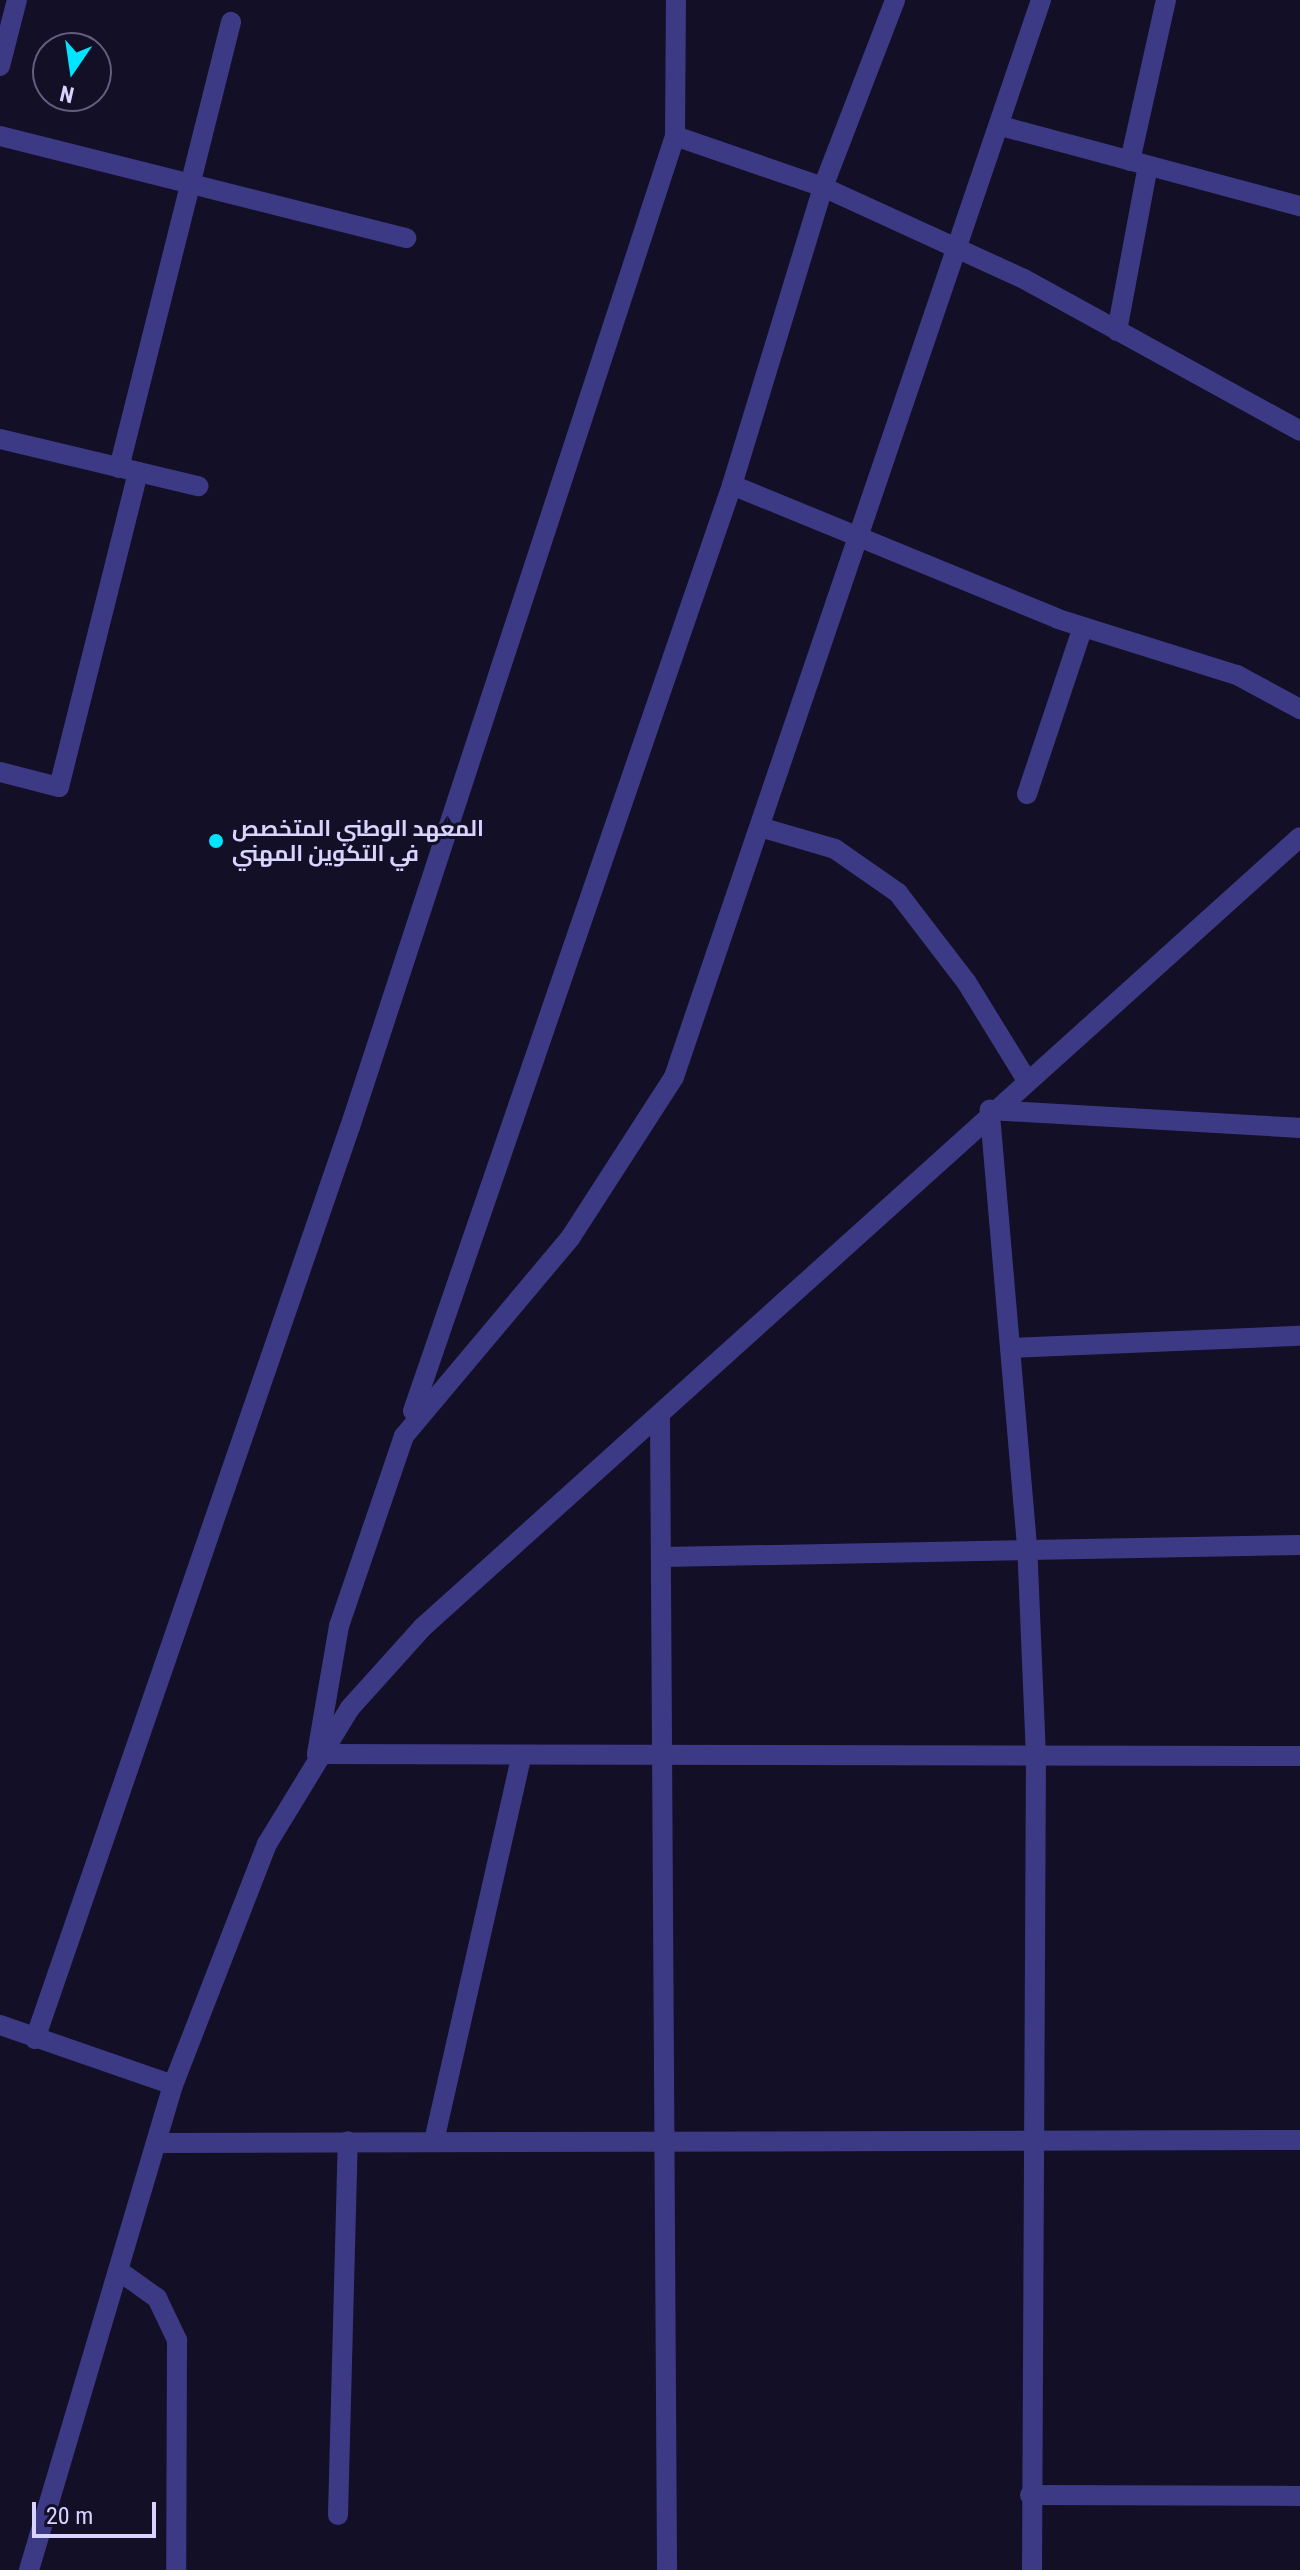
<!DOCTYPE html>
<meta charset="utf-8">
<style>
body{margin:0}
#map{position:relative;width:1300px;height:2570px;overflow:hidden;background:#130f26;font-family:"Roboto Condensed",Cairo,sans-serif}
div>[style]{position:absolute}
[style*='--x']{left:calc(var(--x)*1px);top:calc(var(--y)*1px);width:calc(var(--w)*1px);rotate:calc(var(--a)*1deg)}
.minor>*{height:20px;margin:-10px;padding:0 10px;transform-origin:10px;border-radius:10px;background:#3d3a85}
.dots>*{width:22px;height:22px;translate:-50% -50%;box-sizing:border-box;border:4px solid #130f26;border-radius:50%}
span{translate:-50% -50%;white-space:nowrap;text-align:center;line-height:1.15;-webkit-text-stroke:6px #130f26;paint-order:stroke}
.poi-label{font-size:22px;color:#d9d4ff;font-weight:700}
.left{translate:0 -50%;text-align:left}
.north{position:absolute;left:32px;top:32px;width:80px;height:80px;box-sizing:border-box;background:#130f26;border:2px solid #625e7d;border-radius:50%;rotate:193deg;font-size:22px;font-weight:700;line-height:32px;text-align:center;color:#d9d4ff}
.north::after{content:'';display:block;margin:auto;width:28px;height:36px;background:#00e5ff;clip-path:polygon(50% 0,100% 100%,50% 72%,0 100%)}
.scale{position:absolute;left:32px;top:2502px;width:124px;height:36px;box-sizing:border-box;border:4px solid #d9d4ff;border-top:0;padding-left:10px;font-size:24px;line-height:28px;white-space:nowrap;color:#d9d4ff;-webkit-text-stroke:6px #130f26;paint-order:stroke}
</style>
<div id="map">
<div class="minor">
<div style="--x:1041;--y:0;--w:1138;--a:108.82"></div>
<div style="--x:674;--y:1077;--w:190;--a:122.8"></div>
<div style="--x:571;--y:1237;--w:260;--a:130"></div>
<div style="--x:404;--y:1436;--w:201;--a:108.9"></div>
<div style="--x:339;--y:1626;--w:130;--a:99.8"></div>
<div style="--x:317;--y:1754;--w:983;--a:0.12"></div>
<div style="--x:0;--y:66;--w:68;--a:-75.6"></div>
<div style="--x:1001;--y:126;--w:310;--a:15"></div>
<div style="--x:0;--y:136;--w:419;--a:14.1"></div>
<div style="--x:675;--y:136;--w:157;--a:19"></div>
<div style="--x:823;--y:187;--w:221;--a:24.6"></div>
<div style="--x:1024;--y:279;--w:315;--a:28.8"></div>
<div style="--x:1130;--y:161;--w:165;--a:-77.4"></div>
<div style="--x:1117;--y:331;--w:168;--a:-79.4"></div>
<div style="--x:0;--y:439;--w:204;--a:13.4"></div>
<div style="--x:119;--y:468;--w:460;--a:-75.9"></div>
<div style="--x:732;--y:485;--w:352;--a:22.3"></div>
<div style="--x:1058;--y:619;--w:188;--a:17.4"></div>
<div style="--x:1237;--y:675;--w:72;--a:28.4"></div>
<div style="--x:0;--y:772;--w:61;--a:14.3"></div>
<div style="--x:59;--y:787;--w:325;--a:-75.9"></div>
<div style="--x:1027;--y:794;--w:176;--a:-71.5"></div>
<div style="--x:760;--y:827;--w:78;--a:16.3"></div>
<div style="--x:835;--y:849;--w:77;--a:34.9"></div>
<div style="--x:898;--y:893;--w:113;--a:52.5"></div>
<div style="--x:967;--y:983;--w:113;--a:58.4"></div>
<div style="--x:1010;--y:1348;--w:290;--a:-2.4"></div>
<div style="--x:413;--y:1411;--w:979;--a:-70.99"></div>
<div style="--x:732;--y:485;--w:312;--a:-73"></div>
<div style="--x:823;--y:187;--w:200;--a:-68.9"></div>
<div style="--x:660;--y:1417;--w:1153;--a:89.65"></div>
<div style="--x:663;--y:1557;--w:637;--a:-1.08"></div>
<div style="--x:0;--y:2025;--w:183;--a:19.1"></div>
<div style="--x:35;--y:2039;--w:965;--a:-70.95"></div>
<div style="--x:350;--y:1127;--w:1043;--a:-71.84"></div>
<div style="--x:675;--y:136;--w:136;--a:-89.6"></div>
<div style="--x:434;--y:2141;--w:393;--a:-77.2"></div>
<div style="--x:156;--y:2143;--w:1144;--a:-0.15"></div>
<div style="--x:119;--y:2271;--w:47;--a:35.4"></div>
<div style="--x:157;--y:2298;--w:47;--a:64.5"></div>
<div style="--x:177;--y:2340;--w:230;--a:90.2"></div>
<div style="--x:1030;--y:2495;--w:270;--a:0.2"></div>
<div style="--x:338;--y:2515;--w:374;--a:-88.5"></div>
<div style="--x:29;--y:2570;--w:506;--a:-73.46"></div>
<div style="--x:173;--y:2085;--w:259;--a:-68.7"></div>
<div style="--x:267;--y:1844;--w:159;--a:-58.6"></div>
<div style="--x:350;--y:1708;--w:109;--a:-48"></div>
<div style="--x:423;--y:1627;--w:1180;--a:-42.01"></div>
<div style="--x:1032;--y:2570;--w:813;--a:-89.72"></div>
<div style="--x:1036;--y:1757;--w:211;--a:-92.4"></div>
<div style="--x:1027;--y:1546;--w:438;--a:-94.9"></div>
<div style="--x:990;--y:1110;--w:311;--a:3.3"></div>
</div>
<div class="dots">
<div style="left:216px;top:841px;background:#00e5ff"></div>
</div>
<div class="poi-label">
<span class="left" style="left:232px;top:841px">المعهد الوطني المتخصص<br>في التكوين المهني</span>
</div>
<div class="north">N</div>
<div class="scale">20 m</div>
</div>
